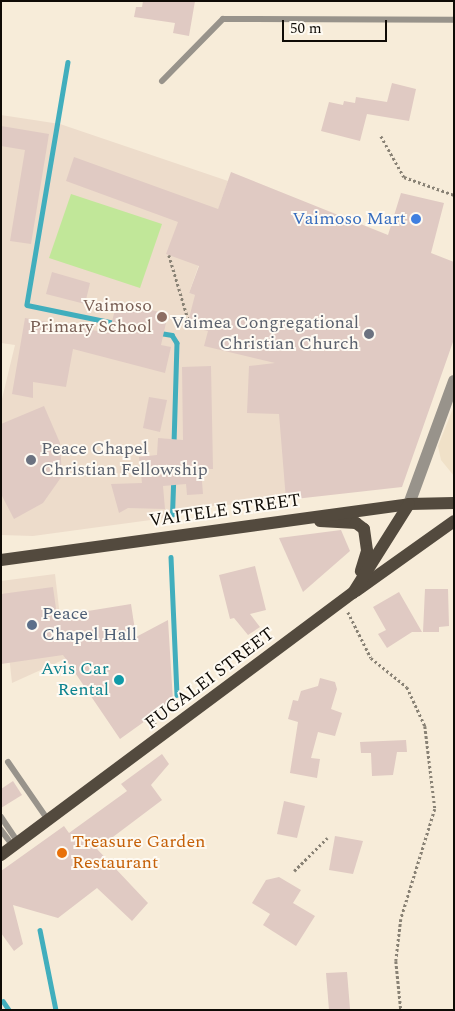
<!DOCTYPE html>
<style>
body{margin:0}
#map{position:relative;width:455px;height:1011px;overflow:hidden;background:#f7ecd9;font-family:Spectral,serif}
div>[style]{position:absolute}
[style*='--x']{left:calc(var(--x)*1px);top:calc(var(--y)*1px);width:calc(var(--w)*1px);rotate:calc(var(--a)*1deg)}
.built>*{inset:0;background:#f0e1c8}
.education>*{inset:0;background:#eddccb}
.green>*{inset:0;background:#c1e799}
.stream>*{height:4.5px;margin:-2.25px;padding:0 2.25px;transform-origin:2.25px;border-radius:2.25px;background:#41aebd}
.building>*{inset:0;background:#e0cac3}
.path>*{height:2.5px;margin-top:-1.25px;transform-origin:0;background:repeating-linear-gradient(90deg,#898275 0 2.5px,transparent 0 5px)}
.service>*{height:6px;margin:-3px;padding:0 3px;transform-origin:3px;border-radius:3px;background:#98938b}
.tertiary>*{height:12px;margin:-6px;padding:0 6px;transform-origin:6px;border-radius:6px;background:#98938b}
.primary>*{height:12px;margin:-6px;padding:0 6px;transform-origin:6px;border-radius:6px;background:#534a3e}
.dots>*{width:14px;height:14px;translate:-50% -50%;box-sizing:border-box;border:2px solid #fefaf2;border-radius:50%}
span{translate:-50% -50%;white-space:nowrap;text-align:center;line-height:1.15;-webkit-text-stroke:4px #fefaf2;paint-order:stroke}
.shop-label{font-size:18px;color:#366cbe}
.right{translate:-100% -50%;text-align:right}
.education-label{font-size:18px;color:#785e54}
.worship-label{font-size:18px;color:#5b616d}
.left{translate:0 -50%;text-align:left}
.street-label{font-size:18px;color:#0f0b06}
.service-label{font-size:18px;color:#4e5e75}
.culture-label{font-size:18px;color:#0d838f}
.food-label{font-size:18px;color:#c56008}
.frame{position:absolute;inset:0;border:2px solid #0f0b06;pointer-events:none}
.scale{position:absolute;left:282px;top:20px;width:105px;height:22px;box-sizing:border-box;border:2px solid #0f0b06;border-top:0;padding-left:6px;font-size:15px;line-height:18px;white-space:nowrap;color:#0f0b06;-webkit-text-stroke:4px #fefaf2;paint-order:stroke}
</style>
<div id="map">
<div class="built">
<div style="clip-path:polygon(454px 406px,454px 476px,441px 460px,438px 446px)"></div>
</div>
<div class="education">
<div style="clip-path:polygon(1px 115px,60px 124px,228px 181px,189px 293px,284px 323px,286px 500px,190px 508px,180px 516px,33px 536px,1px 535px,1px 403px,15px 345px,1px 343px)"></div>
<div style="clip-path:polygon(55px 574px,65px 659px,12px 683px,1px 581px)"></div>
</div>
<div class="green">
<div style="clip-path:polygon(71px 194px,162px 224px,140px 288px,49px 258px)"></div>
</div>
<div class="stream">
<div style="--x:68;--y:62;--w:246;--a:99.6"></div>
<div style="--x:27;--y:305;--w:90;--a:11.6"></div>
<div style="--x:160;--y:333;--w:12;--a:9"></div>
<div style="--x:172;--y:335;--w:9;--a:58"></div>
<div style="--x:177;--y:343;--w:100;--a:91.7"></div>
<div style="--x:172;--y:515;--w:34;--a:-88"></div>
<div style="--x:171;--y:557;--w:138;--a:87.5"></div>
<div style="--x:40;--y:930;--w:82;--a:78.7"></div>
<div style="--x:3;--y:1001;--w:11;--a:56"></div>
</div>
<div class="building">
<div style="clip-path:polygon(143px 1px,195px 1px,189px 36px,173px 33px,175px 23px,134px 17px,136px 7px,142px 7px)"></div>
<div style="clip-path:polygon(392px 83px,416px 89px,409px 121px,367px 114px,360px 141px,321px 131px,329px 102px,343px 105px,344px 101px,355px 103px,356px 97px,387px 102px)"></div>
<div style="clip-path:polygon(1px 126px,49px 134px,31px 244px,10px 241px,25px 150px,1px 146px)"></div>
<div style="clip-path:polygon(74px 157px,218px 209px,231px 172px,388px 235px,401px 193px,444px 203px,431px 253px,454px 262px,454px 339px,402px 487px,286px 500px,279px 414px,247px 413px,249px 366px,275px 363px,204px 346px,208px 331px,187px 326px,195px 295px,189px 293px,199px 266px,166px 254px,178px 222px,66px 181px)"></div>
<div style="clip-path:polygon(52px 272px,90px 283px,85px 304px,46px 294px)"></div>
<div style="clip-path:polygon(117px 302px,168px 314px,161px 345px,171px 347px,165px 373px,73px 349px,66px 387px,33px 382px,33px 398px,12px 394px,25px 318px,109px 333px)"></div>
<div style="clip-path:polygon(211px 366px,213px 469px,201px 469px,203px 494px,187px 495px,186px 484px,163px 486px,165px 509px,128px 508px,119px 513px,111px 484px,142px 483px,139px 457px,157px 455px,158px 438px,183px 440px,182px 367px)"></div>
<div style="clip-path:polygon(149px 397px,167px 400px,160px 432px,143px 428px)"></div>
<div style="clip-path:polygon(44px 406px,60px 443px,62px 476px,43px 503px,14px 519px,1px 494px,1px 424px)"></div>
<div style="clip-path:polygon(341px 530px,350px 551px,303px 592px,279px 538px)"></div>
<div style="clip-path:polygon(255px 566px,266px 610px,250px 614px,260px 627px,248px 635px,234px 618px,230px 619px,219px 575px)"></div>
<div style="clip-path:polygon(53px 587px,57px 616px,131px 604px,136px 637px,168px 620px,173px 701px,120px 739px,63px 655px,1px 664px,1px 594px)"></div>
<div style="clip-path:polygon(425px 589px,448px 589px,449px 626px,439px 627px,439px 632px,423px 632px)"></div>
<div style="clip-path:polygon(399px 592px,422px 632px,412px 632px,387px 648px,378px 634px,386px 630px,373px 607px)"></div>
<div style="clip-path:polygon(320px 678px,335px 682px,337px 689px,331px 709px,342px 713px,335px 736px,318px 732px,311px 758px,320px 759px,317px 778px,290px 773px,298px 722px,288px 719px,293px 700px,298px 701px,301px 691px,318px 686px)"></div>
<div style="clip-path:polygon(406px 740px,407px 752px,397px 752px,393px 775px,372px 776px,371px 753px,361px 753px,360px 742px)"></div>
<div style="clip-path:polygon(162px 754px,169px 764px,151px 785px,162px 800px,97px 849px,148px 903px,132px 921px,97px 888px,58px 918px,13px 905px,23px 944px,14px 951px,1px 933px,1px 871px,64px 826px,69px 833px,127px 791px,121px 784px)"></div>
<div style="clip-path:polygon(13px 781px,22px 795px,1px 808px,1px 789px)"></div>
<div style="clip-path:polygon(284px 801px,305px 806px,297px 838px,277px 834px)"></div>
<div style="clip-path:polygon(335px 836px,363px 841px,353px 874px,329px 870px)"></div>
<div style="clip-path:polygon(279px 877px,301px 890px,293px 903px,315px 916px,296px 946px,263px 925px,270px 914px,252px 903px,266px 880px)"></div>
<div style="clip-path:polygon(347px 972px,350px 1009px,329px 1010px,326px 973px)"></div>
</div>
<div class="path">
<div style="--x:381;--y:136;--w:47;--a:60.7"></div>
<div style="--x:404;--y:177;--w:53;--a:19.8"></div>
<div style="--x:169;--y:255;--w:70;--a:73.4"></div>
<div style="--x:348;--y:612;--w:51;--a:63.4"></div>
<div style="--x:371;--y:658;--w:46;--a:38.9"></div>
<div style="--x:407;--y:687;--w:43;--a:65.2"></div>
<div style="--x:425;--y:726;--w:84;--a:83.1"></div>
<div style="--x:435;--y:809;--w:115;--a:107.2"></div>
<div style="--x:401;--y:919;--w:42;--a:96.8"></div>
<div style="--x:396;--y:961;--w:49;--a:84.2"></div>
<div style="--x:149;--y:715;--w:11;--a:52"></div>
<div style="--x:294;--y:871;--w:47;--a:-45"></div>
</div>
<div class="service">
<div style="--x:162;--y:81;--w:87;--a:-45.5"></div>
<div style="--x:223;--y:19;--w:231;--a:0.2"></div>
<div style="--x:8;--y:762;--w:70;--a:55.4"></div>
<div style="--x:1;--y:817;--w:30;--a:56"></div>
<div style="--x:1;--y:830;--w:20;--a:53"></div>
</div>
<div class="tertiary">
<div style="--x:409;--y:504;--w:131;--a:-69.9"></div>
</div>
<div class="primary">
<div style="--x:320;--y:521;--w:36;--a:3"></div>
<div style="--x:356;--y:523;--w:10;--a:37"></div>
<div style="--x:364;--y:529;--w:22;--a:82"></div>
<div style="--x:367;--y:551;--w:21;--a:107"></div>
<div style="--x:1;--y:560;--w:412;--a:-7.8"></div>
<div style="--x:409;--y:504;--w:45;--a:-1.3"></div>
<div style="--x:356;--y:591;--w:120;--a:-35.5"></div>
<div style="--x:1;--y:855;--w:439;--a:-36.7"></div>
<div style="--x:353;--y:593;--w:105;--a:-57.8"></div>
</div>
<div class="dots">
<div style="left:416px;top:219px;background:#3f7fe0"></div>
<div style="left:162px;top:317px;background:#8d6e63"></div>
<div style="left:369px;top:334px;background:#6b7280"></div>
<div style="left:31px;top:460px;background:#6b7280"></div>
<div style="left:32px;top:625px;background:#5c6f8a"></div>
<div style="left:119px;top:680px;background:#0f9aa8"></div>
<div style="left:62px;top:853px;background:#e8710a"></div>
</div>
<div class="shop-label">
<span class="right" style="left:406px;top:219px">Vaimoso Mart</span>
</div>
<div class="education-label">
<span class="right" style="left:152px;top:317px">Vaimoso<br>Primary School</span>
</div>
<div class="worship-label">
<span class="right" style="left:359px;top:334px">Vaimea Congregational<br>Christian Church</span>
<span class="left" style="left:41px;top:460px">Peace Chapel<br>Christian Fellowship</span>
</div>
<div class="street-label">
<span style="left:225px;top:511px;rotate:-8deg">VAITELE STREET</span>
<span style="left:210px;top:679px;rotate:-37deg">FUGALEI STREET</span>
</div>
<div class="service-label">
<span class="left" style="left:42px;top:625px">Peace<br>Chapel Hall</span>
</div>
<div class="culture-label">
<span class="right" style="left:109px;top:680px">Avis Car<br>Rental</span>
</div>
<div class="food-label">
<span class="left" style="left:72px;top:853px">Treasure Garden<br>Restaurant</span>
</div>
<div class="frame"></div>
<div class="scale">50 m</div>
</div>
